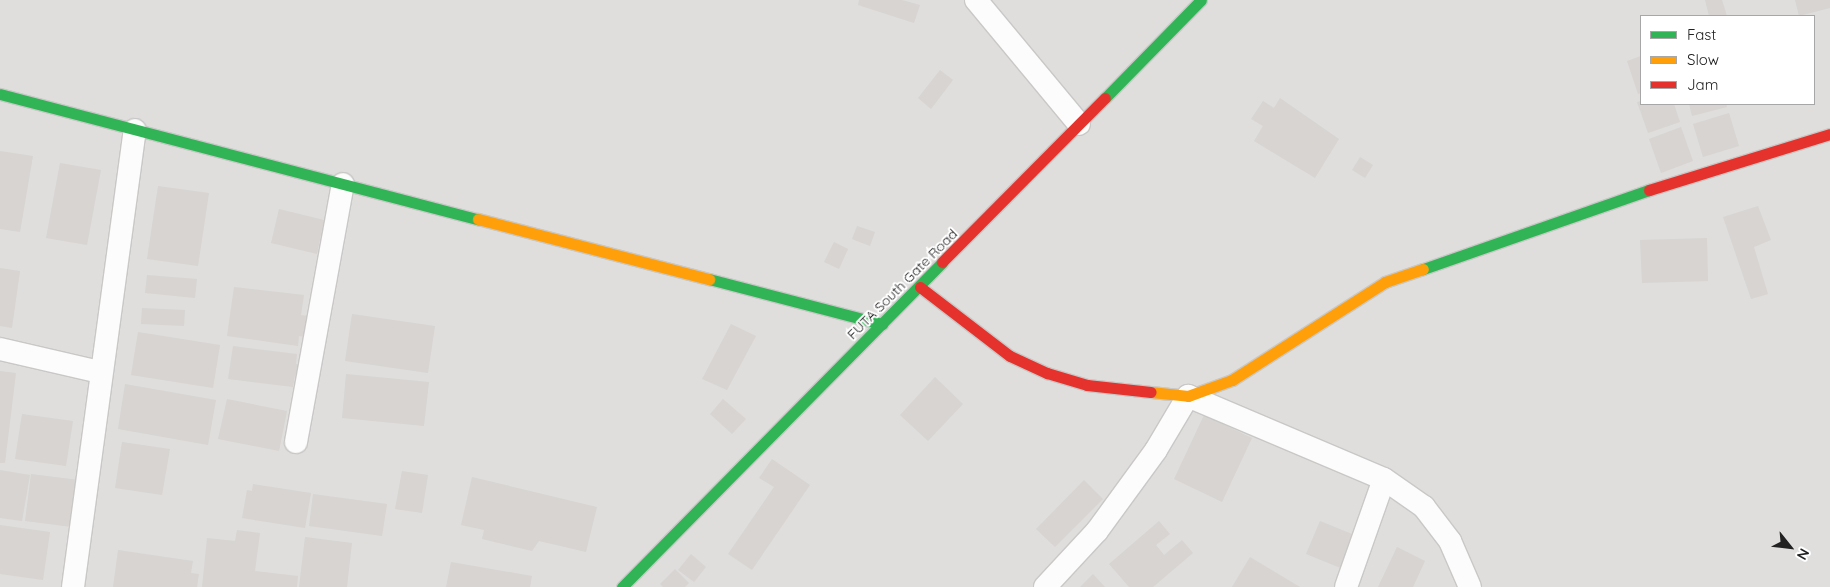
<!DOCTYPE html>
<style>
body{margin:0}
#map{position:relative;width:1830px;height:587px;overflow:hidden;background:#f0eeeb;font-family:Quicksand,sans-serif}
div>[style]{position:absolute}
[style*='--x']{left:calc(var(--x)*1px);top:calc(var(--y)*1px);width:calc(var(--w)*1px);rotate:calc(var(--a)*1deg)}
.residential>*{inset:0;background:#dfdedc}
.building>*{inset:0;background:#d7d4d2}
.roads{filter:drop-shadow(1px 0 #c9c8c7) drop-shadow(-1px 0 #c9c8c7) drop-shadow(0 1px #c9c8c7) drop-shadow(0 -1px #c9c8c7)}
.street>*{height:22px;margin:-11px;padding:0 11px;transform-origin:11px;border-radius:11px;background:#fdfcfc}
.fast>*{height:11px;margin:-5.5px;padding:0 5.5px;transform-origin:5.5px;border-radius:5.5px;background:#30b455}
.slow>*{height:11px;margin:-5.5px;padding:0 5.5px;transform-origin:5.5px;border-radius:5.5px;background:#ff9f0a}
.jam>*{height:11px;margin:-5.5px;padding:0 5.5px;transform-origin:5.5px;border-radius:5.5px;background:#e5322d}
span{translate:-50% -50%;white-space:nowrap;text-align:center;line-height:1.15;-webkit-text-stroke:4px #fff;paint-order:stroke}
.street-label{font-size:14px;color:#222}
.legend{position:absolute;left:1640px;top:15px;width:175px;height:90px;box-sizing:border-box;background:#fff;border:1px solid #a7a7a7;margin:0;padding:6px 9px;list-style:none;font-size:15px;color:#222}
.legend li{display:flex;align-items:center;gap:10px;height:25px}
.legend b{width:25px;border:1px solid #a7a7a7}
.north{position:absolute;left:1765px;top:522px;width:50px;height:50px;-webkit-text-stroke:4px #fff;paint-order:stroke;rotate:119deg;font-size:14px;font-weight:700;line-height:20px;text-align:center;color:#222}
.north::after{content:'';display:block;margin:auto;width:18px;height:22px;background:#222;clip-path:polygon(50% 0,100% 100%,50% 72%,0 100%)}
</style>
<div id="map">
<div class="residential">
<div style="clip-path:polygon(evenodd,0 0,1830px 0,1830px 587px,0 587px,0 0,1641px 16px,1814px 16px,1814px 104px,1641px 104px,1641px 16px)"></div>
</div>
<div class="building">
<div style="clip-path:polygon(859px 0,902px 0,920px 5px,914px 23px,858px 5px)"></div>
<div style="clip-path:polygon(1705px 0,1722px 0,1727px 16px,1709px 16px)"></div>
<div style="clip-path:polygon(1795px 0,1830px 0,1830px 8px,1799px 16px)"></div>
<div style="clip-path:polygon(1641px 56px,1641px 93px,1638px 94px,1627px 61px)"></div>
<div style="clip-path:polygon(940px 70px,953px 80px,931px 109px,918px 98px)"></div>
<div style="clip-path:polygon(1280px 98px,1339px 139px,1315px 178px,1254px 141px,1263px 126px,1251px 119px,1263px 101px,1274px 108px)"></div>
<div style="clip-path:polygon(1641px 101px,1674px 104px,1680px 122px,1648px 133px,1637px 102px)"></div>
<div style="clip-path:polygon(1689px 104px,1726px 104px,1727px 107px,1692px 116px)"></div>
<div style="clip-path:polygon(1729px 113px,1739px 146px,1703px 157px,1693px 124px)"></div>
<div style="clip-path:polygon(1681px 127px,1693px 161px,1661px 173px,1649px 139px)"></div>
<div style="clip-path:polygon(0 151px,33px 156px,20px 232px,0 229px)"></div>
<div style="clip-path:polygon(1360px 157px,1373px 165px,1365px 178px,1352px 170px)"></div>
<div style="clip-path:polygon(60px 163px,101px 170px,87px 245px,46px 238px)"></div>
<div style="clip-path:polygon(158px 186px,209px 193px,198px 266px,147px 259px)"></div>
<div style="clip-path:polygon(1758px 206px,1771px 240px,1754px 247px,1768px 294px,1751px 299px,1723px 217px)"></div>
<div style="clip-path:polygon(279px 209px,324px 220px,317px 254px,271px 243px)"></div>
<div style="clip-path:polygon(857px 226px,875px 232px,870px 246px,852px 239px)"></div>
<div style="clip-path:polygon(1707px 238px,1708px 281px,1642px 283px,1640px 240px)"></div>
<div style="clip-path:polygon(834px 242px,848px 249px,839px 269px,824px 262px)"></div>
<div style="clip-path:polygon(0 268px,20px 271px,12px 328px,0 326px)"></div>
<div style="clip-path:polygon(147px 275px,197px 279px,195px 298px,145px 293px)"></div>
<div style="clip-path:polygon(234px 287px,304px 295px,301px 315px,307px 316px,305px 337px,299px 336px,298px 346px,227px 336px)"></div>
<div style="clip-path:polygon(142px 308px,185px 310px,184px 326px,141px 324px)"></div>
<div style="clip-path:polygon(352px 314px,435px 326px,428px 373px,345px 361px)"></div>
<div style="clip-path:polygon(731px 324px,756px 336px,727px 390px,702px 379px)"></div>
<div style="clip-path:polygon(138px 332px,220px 345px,213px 388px,131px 375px)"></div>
<div style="clip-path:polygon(233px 346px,297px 354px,296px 364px,302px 365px,301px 378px,295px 375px,293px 387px,228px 379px)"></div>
<div style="clip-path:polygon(0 371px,16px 373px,5px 463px,0 463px)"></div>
<div style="clip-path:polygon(346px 374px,429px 382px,424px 426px,342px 418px)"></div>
<div style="clip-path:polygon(935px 377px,963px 404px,928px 441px,900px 415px)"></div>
<div style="clip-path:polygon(125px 384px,216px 400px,208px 445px,118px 429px)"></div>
<div style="clip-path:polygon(227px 399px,287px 411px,279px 451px,218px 439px)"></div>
<div style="clip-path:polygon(723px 399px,746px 419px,732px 434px,710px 414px)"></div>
<div style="clip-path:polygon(22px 414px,73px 421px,66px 466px,15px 459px)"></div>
<div style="clip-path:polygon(1204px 415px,1252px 438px,1222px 502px,1174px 479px)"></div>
<div style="clip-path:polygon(122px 442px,170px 449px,162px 495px,115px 488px)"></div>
<div style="clip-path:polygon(772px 459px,810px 485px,752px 570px,728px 554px,774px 487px,759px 478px)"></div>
<div style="clip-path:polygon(0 470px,30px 475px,22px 521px,0 518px)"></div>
<div style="clip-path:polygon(402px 471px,428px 475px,422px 513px,395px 509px)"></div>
<div style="clip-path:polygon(31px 474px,79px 480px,72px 527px,25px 521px)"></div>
<div style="clip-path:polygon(472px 477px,597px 507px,586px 552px,539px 541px,532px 551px,482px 539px,484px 530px,461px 525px)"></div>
<div style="clip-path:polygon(1084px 480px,1103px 499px,1055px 547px,1036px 529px)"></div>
<div style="clip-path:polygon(253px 484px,311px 493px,305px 528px,242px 518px,247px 490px,252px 491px)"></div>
<div style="clip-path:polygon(313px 494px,387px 504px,382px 536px,309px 526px)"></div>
<div style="clip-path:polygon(1159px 521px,1170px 534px,1156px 545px,1164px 555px,1182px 540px,1193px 553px,1153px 587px,1129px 587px,1109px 564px)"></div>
<div style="clip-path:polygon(1320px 521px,1357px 536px,1343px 569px,1306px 554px)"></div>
<div style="clip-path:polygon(0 525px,50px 532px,43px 580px,0 574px)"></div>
<div style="clip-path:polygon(237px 530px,260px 533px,255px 571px,298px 576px,297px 587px,202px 587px,207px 538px,235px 541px)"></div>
<div style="clip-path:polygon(305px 537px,352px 543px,347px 587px,299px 587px)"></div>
<div style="clip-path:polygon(1397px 547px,1425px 561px,1413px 587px,1378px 587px)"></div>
<div style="clip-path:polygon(118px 550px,193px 561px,191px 573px,199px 574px,197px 587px,113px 587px)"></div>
<div style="clip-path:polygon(691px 554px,706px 567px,694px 582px,678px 570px)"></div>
<div style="clip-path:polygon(1250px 557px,1300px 587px,1232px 587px)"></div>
<div style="clip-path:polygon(451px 562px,532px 576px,530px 587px,446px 587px)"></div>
<div style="clip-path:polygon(675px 569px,689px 583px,685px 587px,663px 587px,660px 584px)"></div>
<div style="clip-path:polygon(1093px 574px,1105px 587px,1080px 587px)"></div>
</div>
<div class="roads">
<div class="street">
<div style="--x:976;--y:0;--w:161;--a:50.3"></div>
<div style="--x:0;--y:349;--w:103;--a:13"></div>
<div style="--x:296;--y:442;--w:262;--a:-79.7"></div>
<div style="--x:73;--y:587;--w:461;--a:-82.3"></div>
<div style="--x:1045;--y:587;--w:76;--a:-47.1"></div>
<div style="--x:1097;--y:531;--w:100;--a:-53.9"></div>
<div style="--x:1156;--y:450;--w:63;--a:-59.3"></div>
<div style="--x:1188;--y:396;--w:213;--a:23"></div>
<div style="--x:1384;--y:479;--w:49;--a:35"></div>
<div style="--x:1424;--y:507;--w:43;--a:52.6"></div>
<div style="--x:1450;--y:541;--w:50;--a:66.5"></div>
<div style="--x:1346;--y:587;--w:114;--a:-70.6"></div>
</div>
<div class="fast">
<div style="--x:0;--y:94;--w:494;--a:14.7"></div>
<div style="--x:1105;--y:98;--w:137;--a:-45.6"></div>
<div style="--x:1423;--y:269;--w:239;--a:-19.3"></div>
<div style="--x:709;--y:279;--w:179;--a:14.6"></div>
<div style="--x:622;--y:587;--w:456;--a:-45.4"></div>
</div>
<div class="slow">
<div style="--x:478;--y:219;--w:239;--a:14.6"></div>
<div style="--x:1151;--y:392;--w:37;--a:6"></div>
<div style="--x:1188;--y:396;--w:47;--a:-20"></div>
<div style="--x:1232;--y:380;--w:182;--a:-32.6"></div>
<div style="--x:1385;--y:282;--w:40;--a:-18.9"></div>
</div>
<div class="jam">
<div style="--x:1649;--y:190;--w:189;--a:-17.2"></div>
<div style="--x:942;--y:262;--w:231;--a:-45.2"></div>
<div style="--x:920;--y:287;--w:113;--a:37.5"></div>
<div style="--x:1010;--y:356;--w:41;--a:24.7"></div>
<div style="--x:1047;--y:373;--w:42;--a:16.7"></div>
<div style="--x:1087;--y:385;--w:64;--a:6.2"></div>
</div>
</div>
<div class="street-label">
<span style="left:902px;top:284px;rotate:-45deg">FUTA South Gate Road</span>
</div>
<ul class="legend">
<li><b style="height:6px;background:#30b455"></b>Fast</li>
<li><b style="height:6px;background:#ff9f0a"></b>Slow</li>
<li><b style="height:6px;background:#e5322d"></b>Jam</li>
</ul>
<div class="north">N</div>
</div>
